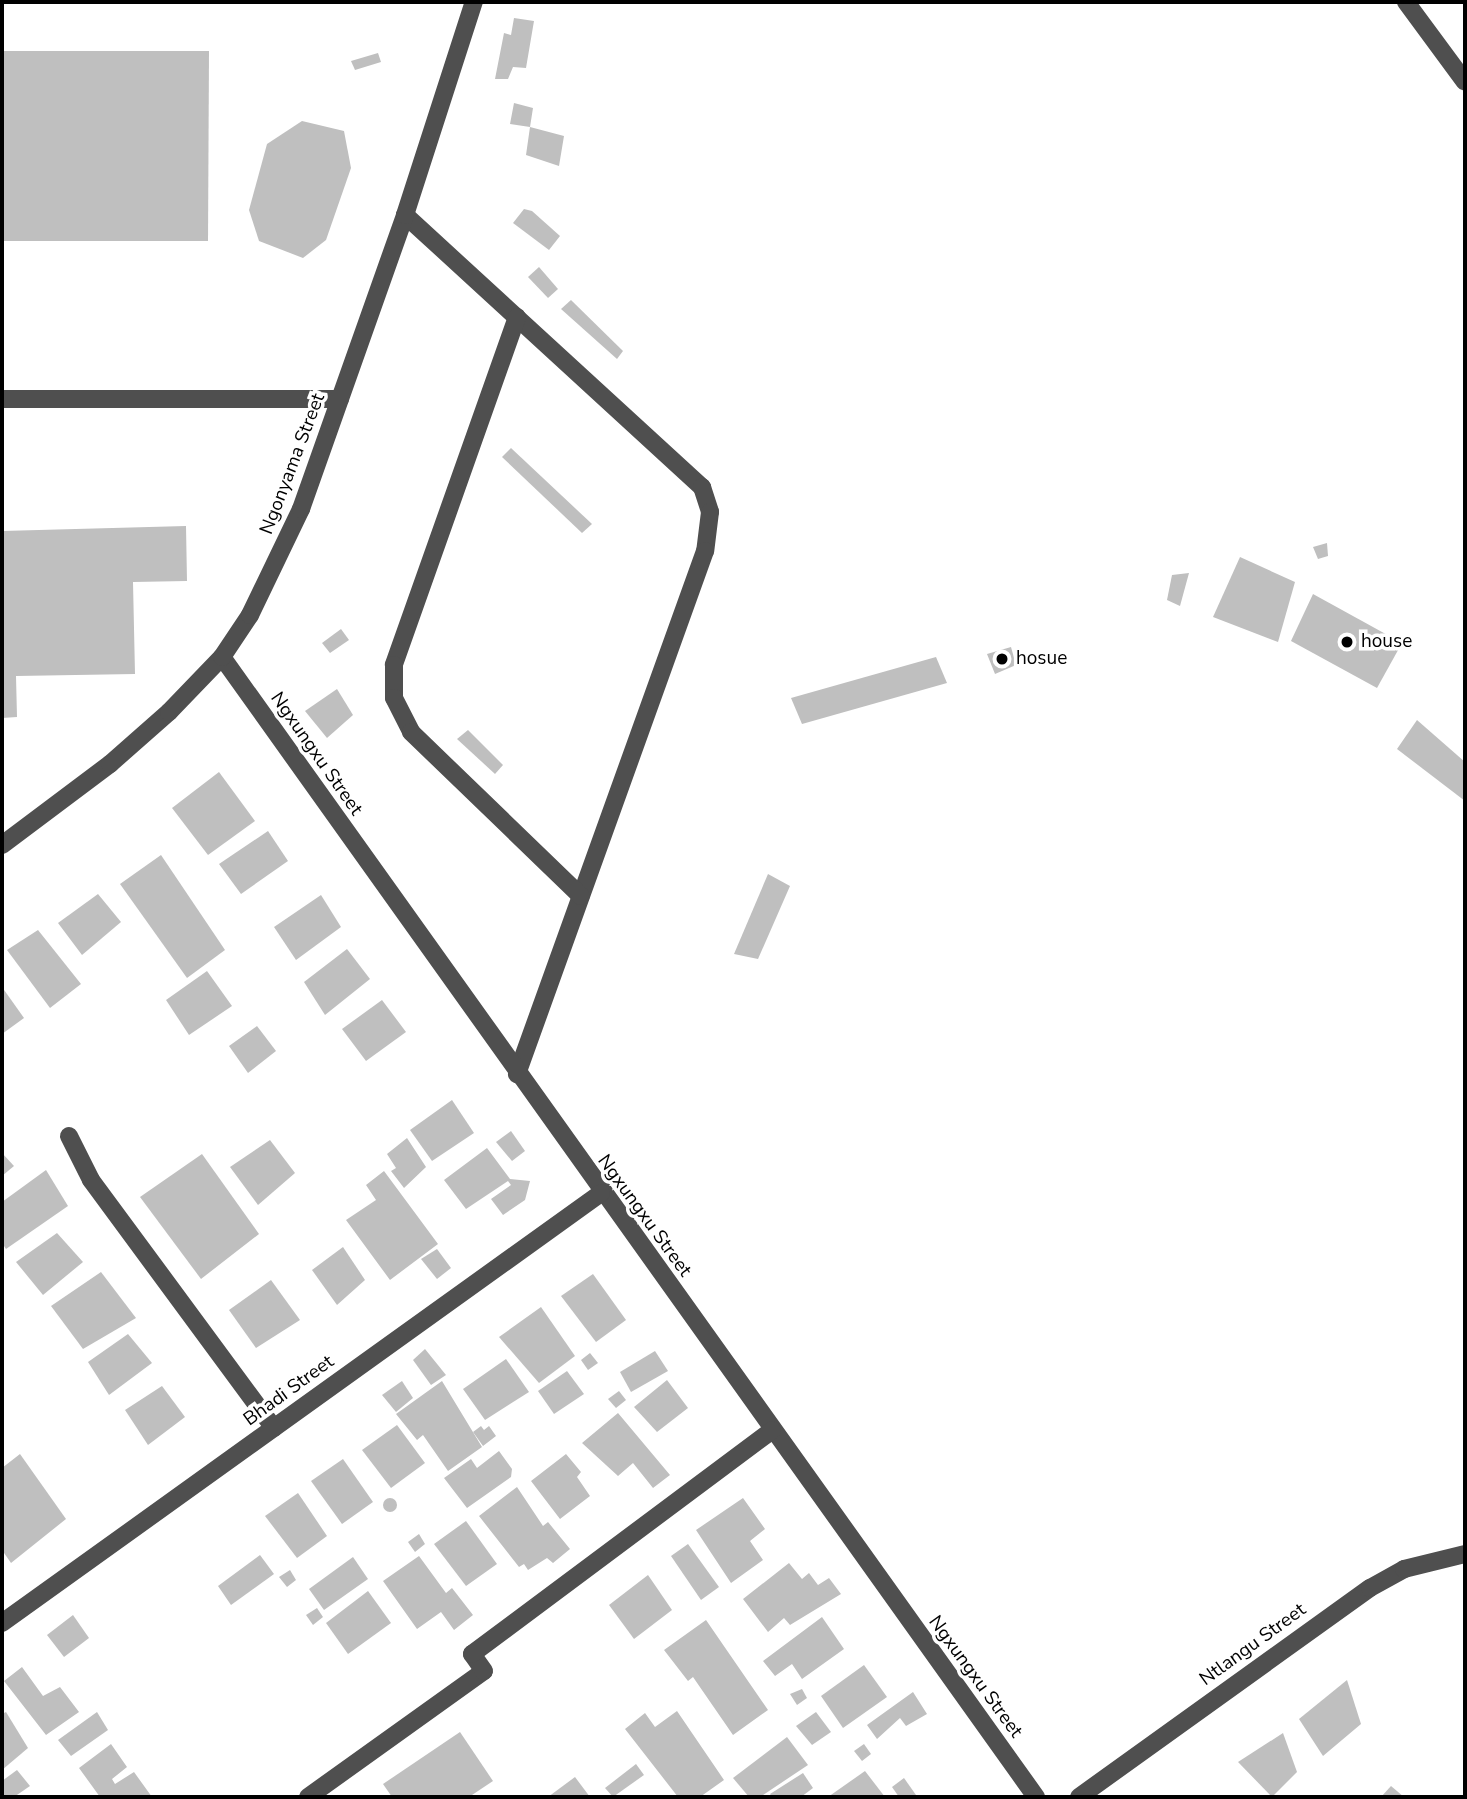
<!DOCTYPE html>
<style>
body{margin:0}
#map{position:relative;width:1467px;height:1799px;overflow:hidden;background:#fff;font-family:"Nunito Sans",sans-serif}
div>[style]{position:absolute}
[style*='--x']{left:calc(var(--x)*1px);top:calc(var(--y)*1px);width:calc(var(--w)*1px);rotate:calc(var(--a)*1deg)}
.building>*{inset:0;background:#bfbfbf}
.round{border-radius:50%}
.minor>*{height:18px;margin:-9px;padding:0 9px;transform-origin:9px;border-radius:9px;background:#4f4f4f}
.dots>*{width:19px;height:19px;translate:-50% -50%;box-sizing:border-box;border:4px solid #fff;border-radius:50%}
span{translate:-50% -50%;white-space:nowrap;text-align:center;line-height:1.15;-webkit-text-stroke:7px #fff;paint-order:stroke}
.street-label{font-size:19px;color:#000}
.poi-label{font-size:19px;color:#000}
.left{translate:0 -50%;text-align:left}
.frame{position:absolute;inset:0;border:4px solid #000;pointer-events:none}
</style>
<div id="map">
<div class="building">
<div style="clip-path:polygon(514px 18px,534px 21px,526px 68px,513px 67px,508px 79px,495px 79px,504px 33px,511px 35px)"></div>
<div style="clip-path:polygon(2px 51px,209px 51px,208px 241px,2px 241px)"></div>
<div style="clip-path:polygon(378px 53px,381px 62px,355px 70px,351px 61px)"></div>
<div style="clip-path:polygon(514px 103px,533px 108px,530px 127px,564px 136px,559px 166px,526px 155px,530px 127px,510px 124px)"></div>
<div style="clip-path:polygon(302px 121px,344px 131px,351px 168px,326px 240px,303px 258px,259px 241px,249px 210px,267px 144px)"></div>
<div style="clip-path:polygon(524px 209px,532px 211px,560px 236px,549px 250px,513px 223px)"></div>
<div style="clip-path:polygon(539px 267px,558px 289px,548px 298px,528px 277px)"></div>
<div style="clip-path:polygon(571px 300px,623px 351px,617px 359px,561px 309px)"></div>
<div style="clip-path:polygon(511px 448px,592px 524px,582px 533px,502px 457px)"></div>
<div style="clip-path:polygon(186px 526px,187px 581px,133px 582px,135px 674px,16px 676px,17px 717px,2px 718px,2px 531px)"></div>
<div style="clip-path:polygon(1327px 543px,1328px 556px,1318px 559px,1313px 547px)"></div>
<div style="clip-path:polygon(1240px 557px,1295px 582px,1278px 642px,1213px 617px)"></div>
<div style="clip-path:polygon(1189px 573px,1180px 606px,1167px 600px,1172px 575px)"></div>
<div style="clip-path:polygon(1313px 594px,1402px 643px,1377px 688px,1291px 641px)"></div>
<div style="clip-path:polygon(341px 629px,349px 640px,330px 653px,322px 643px)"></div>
<div style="clip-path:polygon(1011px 647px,1016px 665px,995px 674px,987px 654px)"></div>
<div style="clip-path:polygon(936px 657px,947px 683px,802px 724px,791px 698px)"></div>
<div style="clip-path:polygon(337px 689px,353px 715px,327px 738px,305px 711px)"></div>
<div style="clip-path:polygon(1417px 720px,1465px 762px,1465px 801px,1397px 749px)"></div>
<div style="clip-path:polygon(468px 730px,503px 765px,495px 774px,457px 739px)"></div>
<div style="clip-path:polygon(219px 772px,255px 821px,208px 855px,172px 808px)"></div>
<div style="clip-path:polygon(268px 831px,288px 861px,241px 894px,219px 864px)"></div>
<div style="clip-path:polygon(161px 855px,225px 950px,187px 978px,120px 884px)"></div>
<div style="clip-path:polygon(768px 874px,790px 886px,758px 959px,734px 954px)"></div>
<div style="clip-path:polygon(98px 894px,121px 922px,82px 955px,58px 923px)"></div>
<div style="clip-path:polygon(321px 895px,341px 927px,296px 960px,274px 927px)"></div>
<div style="clip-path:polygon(38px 930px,81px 984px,50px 1008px,7px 950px)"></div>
<div style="clip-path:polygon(347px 949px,370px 979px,325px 1015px,304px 982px)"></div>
<div style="clip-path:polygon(207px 971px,232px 1006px,189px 1035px,166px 1000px)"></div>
<div style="clip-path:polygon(2px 987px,24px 1018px,2px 1034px)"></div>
<div style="clip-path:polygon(382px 1000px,406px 1032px,366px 1061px,342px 1029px)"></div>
<div style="clip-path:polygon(257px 1026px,276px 1051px,248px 1073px,229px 1046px)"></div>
<div style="clip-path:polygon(452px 1100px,474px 1133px,432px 1161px,410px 1130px)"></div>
<div style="clip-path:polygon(511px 1131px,525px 1151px,512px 1161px,496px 1142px)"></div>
<div style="clip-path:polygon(407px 1138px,426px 1167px,404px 1188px,391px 1171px,396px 1168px,387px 1154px)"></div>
<div style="clip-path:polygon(270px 1140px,295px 1173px,258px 1205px,230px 1167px)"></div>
<div style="clip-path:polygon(487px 1148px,510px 1179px,530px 1181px,525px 1200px,503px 1215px,491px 1199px,511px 1185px,508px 1181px,466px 1209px,444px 1180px)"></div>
<div style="clip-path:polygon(2px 1153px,14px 1166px,2px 1176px)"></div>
<div style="clip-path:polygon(202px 1154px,259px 1234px,201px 1279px,140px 1197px)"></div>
<div style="clip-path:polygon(46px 1170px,68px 1206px,6px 1249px,2px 1243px,2px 1202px)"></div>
<div style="clip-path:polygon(384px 1171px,438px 1244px,390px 1280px,346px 1220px,376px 1200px,366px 1185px)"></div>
<div style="clip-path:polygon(57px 1233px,83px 1262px,43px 1295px,16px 1262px)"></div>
<div style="clip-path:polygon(343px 1247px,365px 1280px,337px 1305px,312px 1270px)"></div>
<div style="clip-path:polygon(437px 1249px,451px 1268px,437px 1279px,421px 1259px)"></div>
<div style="clip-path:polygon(101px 1272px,136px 1318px,83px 1349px,51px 1306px)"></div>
<div style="clip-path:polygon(593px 1274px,626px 1320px,596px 1342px,561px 1296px)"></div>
<div style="clip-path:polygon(271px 1280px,300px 1320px,256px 1348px,229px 1310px)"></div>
<div style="clip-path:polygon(541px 1307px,575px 1356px,539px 1383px,499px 1337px)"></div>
<div style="clip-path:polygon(128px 1334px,152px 1363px,109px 1395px,88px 1362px)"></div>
<div style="clip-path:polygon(425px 1349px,446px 1375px,431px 1385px,413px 1360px)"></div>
<div style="clip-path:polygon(655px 1351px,668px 1371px,631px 1392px,620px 1372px)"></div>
<div style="clip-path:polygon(590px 1353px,598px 1363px,588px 1370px,581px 1360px)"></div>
<div style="clip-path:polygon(506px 1359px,529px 1392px,485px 1420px,463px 1389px)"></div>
<div style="clip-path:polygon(567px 1371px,584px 1394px,554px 1414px,538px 1391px)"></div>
<div style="clip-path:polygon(667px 1380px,688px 1408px,657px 1432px,634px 1407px)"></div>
<div style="clip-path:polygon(402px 1381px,413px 1398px,396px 1412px,382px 1395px)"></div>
<div style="clip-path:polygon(442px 1381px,482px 1447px,448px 1471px,423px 1435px,417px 1440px,396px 1414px)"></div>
<div style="clip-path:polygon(162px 1386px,185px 1417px,148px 1445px,125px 1410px)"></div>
<div style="clip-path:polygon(619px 1391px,626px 1400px,616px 1408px,608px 1399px)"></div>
<div style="clip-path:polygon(618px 1413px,670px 1475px,653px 1488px,633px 1463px,618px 1476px,582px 1443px)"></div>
<div style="clip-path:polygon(397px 1425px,425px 1463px,391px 1488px,362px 1450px)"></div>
<div style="clip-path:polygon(481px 1426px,484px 1430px,489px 1426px,496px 1436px,483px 1446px,473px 1432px)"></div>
<div style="clip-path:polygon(499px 1451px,512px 1469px,511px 1477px,467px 1508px,444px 1478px,471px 1459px,477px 1468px)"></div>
<div style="clip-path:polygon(20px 1454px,66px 1519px,11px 1563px,2px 1550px,2px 1468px)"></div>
<div style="clip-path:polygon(566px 1454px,581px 1472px,577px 1477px,590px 1496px,560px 1519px,531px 1481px)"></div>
<div style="clip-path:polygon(343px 1459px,373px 1502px,342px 1524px,311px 1481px)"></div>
<div style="clip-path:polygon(517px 1487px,543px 1526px,548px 1522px,570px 1549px,553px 1563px,547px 1558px,528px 1570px,524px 1564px,519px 1567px,479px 1516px)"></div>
<div style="clip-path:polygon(298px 1493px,327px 1536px,297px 1558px,265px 1516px)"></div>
<div style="clip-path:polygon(743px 1498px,765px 1529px,750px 1541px,763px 1560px,731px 1583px,696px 1530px)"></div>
<div class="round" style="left:383px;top:1498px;width:14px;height:14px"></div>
<div style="clip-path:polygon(466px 1521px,497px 1564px,466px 1586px,434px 1544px)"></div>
<div style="clip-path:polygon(419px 1534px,425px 1544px,415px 1552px,408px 1542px)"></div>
<div style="clip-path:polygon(688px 1544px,719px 1587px,701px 1600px,671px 1556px)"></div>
<div style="clip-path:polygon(260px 1555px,274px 1574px,231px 1605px,218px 1586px)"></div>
<div style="clip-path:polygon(419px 1556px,446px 1593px,452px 1588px,473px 1615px,454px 1630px,441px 1612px,417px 1629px,383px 1581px)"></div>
<div style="clip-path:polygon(353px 1557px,368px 1579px,324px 1610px,309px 1589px)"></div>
<div style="clip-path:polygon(789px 1563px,802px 1579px,809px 1573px,818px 1585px,829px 1578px,841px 1594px,790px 1625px,784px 1618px,768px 1632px,743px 1599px)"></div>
<div style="clip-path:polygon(290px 1570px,296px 1580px,287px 1587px,279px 1577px)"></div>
<div style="clip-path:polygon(648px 1575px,672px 1610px,634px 1639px,609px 1605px)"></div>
<div style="clip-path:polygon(368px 1591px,391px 1623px,348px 1654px,326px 1623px)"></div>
<div style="clip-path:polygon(317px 1608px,323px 1617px,313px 1625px,306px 1615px)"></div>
<div style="clip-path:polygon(73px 1615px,89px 1638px,64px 1657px,47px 1635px)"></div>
<div style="clip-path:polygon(822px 1617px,844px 1649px,802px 1679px,792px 1664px,775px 1676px,763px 1661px)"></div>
<div style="clip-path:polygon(706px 1620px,768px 1710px,733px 1735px,693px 1677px,688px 1681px,664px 1650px)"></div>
<div style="clip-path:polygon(864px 1665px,887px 1697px,843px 1728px,821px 1696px)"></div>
<div style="clip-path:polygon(22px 1667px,43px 1696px,60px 1687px,79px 1712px,46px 1735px,4px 1681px)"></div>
<div style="clip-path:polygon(1347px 1680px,1361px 1724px,1323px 1756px,1299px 1719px)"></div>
<div style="clip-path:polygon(802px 1689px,807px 1698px,797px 1705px,790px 1694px)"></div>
<div style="clip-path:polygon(913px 1692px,927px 1714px,906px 1726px,900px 1718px,877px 1739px,867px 1725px)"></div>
<div style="clip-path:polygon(677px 1711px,724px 1780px,700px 1797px,678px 1797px,625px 1729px,645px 1713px,655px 1727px)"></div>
<div style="clip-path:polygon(6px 1712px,28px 1748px,2px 1770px,2px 1714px)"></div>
<div style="clip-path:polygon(97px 1712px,108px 1730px,71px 1756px,58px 1740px)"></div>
<div style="clip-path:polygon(816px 1712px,831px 1732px,812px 1745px,796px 1726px)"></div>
<div style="clip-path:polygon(460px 1732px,493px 1781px,469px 1797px,392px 1797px,383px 1784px)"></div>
<div style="clip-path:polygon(1283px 1733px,1297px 1772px,1272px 1797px,1238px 1762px)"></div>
<div style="clip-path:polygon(787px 1737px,808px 1765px,760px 1797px,749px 1797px,733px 1778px)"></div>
<div style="clip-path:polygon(111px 1744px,127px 1767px,112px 1779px,115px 1784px,134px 1772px,152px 1797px,100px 1797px,79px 1768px)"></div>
<div style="clip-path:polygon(864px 1744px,871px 1754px,862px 1761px,854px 1751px)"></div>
<div style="clip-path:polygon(636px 1764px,644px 1775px,613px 1797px,605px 1788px)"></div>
<div style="clip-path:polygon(17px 1770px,30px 1786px,14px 1797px,2px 1797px,2px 1781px)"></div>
<div style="clip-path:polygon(865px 1771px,885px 1797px,828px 1797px)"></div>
<div style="clip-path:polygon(803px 1773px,813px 1788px,801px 1797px,772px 1797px,770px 1794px)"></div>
<div style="clip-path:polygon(575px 1777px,590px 1797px,548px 1797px)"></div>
<div style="clip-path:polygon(904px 1778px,916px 1795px,914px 1797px,899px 1797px,892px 1787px)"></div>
<div style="clip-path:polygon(1391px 1786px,1404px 1797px,1381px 1797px)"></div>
</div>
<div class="minor">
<div style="--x:1406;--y:2;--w:99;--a:53.6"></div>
<div style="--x:405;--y:215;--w:403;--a:42.5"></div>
<div style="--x:702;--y:487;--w:26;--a:72"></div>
<div style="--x:710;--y:512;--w:39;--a:97"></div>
<div style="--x:705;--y:551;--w:556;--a:109.77"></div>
<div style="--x:517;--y:317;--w:369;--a:109.5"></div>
<div style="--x:394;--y:665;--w:33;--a:90"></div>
<div style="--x:394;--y:698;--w:38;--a:63"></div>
<div style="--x:411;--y:732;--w:236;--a:44"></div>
<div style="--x:2;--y:399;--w:338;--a:0"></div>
<div style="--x:222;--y:657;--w:1401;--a:54.47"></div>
<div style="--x:2;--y:845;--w:135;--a:-36.9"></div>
<div style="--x:110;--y:764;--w:79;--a:-41.4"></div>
<div style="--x:169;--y:712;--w:76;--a:-46.1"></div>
<div style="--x:222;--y:657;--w:50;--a:-56.3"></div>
<div style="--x:250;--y:615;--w:118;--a:-64.3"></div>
<div style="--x:301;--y:509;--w:312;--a:-70.5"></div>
<div style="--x:405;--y:215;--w:224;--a:-72.1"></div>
<div style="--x:69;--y:1136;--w:49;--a:63.4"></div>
<div style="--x:91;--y:1180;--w:308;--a:53.6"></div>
<div style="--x:2;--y:1623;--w:737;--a:-35.67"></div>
<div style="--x:308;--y:1797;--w:216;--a:-35.6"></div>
<div style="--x:484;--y:1671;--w:21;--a:-125"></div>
<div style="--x:472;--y:1654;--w:374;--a:-36.7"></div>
<div style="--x:1079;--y:1797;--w:358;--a:-35.7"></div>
<div style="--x:1370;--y:1588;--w:39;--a:-29"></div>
<div style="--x:1404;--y:1569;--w:63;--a:-13.8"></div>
</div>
<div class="dots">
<div style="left:1347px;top:642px;background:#000"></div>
<div style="left:1002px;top:659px;background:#000"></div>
</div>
<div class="street-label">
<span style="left:293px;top:464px;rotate:-69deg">Ngonyama Street</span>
<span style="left:316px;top:754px;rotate:55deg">Ngxungxu Street</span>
<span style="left:644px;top:1216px;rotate:54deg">Ngxungxu Street</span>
<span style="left:289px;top:1391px;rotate:-36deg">Bhadi Street</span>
<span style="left:1253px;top:1645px;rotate:-36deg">Ntlangu Street</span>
<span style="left:975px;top:1677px;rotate:54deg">Ngxungxu Street</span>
</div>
<div class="poi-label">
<span class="left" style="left:1361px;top:642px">house</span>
<span class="left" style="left:1016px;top:659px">hosue</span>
</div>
<div class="frame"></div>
</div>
